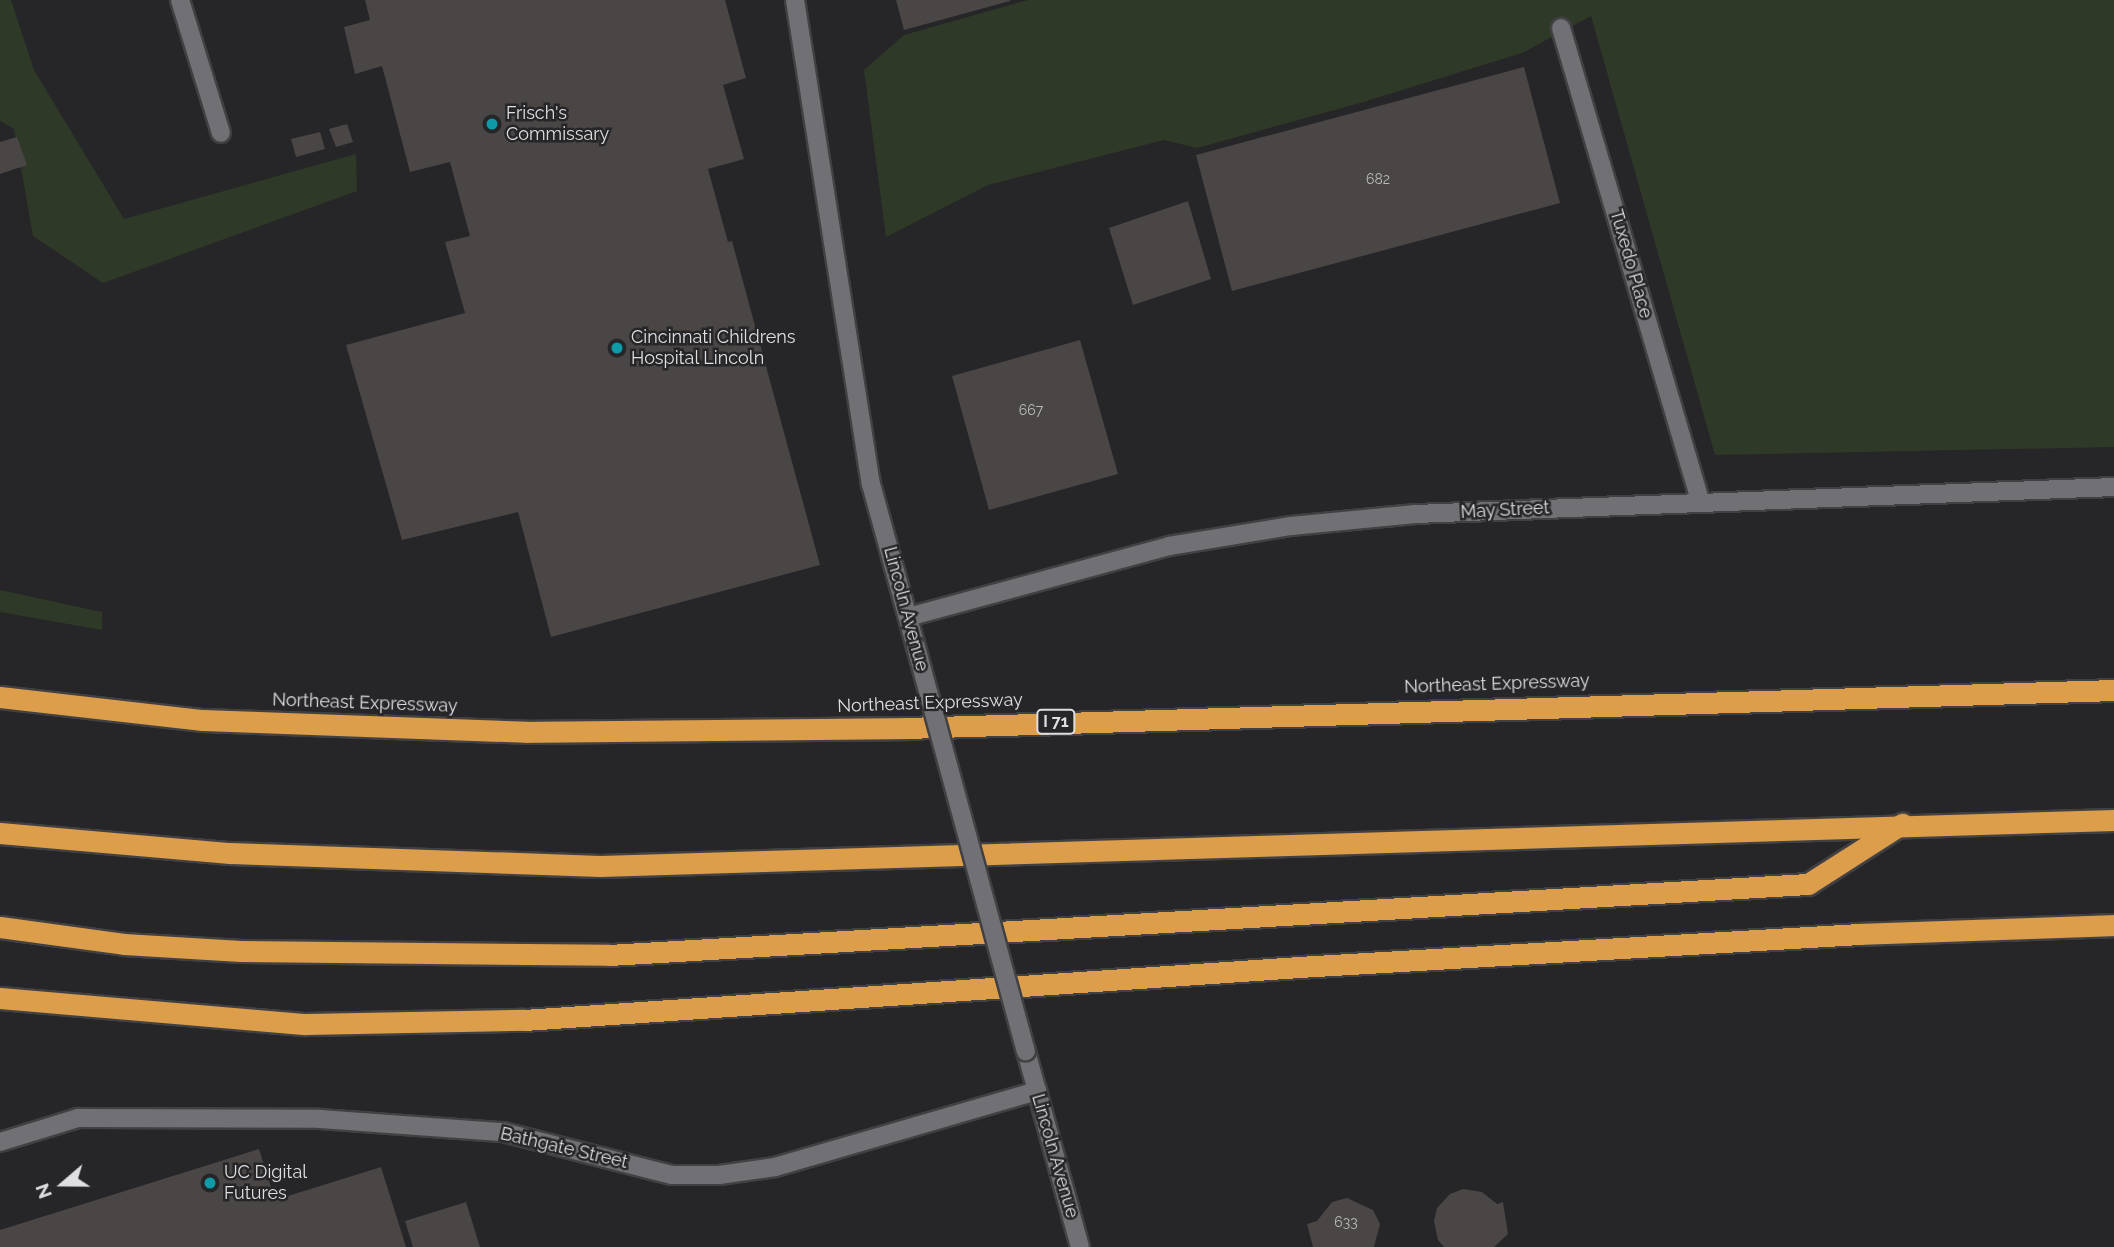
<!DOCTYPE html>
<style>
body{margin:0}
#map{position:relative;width:2114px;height:1247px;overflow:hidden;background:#262528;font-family:Raleway,sans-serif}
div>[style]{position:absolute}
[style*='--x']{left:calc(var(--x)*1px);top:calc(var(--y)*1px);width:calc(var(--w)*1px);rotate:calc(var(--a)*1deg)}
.green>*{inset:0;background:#2e3a27}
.building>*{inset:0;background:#494645}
.roads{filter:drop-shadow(2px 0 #414043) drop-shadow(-2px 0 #414043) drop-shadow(0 2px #414043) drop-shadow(0 -2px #414043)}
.service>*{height:18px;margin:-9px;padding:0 9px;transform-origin:9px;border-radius:9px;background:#717074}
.minor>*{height:18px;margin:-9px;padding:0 9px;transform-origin:9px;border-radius:9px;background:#717074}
.tertiary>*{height:18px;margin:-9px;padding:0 9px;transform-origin:9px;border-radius:9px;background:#717074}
.motorway>*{height:21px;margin:-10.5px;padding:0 10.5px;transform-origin:10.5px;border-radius:10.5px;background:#dc9e4a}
.bridges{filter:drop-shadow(2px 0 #414043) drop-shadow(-2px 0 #414043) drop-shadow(0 2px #414043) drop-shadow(0 -2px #414043)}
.tertiary-bridge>*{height:18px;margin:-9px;padding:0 9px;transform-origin:9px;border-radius:9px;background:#717074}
.dots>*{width:19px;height:19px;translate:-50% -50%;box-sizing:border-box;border:4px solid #262528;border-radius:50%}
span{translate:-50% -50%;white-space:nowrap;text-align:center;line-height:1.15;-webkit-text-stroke:5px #262528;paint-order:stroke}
.number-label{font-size:14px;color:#bab9ba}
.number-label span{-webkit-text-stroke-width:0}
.shield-label span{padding:2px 5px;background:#262528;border:2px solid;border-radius:5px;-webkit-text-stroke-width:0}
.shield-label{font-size:16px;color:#dfdfe1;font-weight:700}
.poi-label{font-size:18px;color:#dfdfe1}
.left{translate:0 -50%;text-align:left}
.street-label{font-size:18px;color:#dfdfe1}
.north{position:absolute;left:28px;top:1149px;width:70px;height:70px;-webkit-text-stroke:5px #262528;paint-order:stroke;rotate:250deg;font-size:19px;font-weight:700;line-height:28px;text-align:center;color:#dfdfe1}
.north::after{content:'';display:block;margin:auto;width:24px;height:32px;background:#dfdfe1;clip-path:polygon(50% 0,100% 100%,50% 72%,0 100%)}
</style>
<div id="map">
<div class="green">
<div style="clip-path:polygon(0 0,11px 0,34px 70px,124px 219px,356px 154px,357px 191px,103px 283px,33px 236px,14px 129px,0 121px)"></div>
<div style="clip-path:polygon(1028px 0,2114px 0,2114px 447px,1715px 455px,1591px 16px,1522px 53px,1360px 103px,1197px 148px,1164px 140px,988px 185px,886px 237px,864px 70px,904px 35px)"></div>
<div style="clip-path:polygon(0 590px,102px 612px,102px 630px,0 612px)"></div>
</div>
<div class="building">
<div style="clip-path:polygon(365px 0,725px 0,746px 78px,723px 85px,744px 159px,708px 169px,728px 242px,732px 241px,820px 565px,551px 637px,518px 512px,402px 540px,346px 345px,465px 313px,445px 242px,470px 236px,450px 162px,410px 172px,382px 66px,355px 74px,344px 27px,370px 20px)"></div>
<div style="clip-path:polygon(896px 0,1010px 0,1010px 1px,904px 30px)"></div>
<div style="clip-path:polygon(1524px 67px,1560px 203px,1232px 291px,1196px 155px)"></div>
<div style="clip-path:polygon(347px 124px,353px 142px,336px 147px,329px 129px)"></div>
<div style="clip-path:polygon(320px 132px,325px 149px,296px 157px,291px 139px)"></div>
<div style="clip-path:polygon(17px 137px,27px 165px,0 174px,0 142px)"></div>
<div style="clip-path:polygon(1188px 201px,1211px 279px,1133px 305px,1109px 228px)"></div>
<div style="clip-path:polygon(1080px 340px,1118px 474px,989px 510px,952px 376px)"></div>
<div style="clip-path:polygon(259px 1149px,275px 1200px,381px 1167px,406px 1247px,0 1247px,0 1230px)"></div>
<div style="clip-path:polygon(1463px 1189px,1482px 1192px,1497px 1204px,1503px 1202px,1508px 1234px,1494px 1247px,1444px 1247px,1438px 1240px,1434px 1221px,1437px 1208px,1450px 1194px)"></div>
<div style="clip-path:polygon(1347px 1198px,1373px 1210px,1380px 1224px,1374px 1247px,1313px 1247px,1307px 1224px,1317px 1221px,1332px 1202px)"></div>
<div style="clip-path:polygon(466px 1202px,480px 1247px,413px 1247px,405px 1221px)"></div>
</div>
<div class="roads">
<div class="service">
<div style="--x:180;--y:0;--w:139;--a:72.9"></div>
<div style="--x:0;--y:1142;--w:82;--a:-17.1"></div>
<div style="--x:78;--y:1118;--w:242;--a:0.2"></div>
<div style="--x:320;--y:1119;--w:183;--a:4.1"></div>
<div style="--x:503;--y:1132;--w:174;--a:14.3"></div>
<div style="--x:672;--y:1175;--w:47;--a:0"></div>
<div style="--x:719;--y:1175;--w:57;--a:-8.1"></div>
<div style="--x:775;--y:1167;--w:273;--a:-16.2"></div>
</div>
<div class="minor">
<div style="--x:1561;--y:28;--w:493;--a:73.6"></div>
<div style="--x:908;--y:617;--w:270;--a:-15.2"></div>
<div style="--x:1169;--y:546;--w:124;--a:-9.3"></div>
<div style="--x:1291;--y:526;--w:125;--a:-5.5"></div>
<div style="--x:1415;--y:514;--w:700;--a:-2.21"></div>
</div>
<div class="tertiary">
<div style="--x:795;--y:0;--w:490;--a:81.1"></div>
<div style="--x:871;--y:484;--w:169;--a:74.6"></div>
<div style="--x:1026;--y:1051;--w:203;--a:74.6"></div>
</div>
<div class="motorway">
<div style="--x:0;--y:697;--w:204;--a:6.5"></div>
<div style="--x:203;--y:720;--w:323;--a:2.1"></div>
<div style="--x:526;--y:732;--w:380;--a:-0.6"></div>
<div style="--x:906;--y:728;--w:1209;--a:-1.8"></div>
<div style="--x:0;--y:833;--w:231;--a:5"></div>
<div style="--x:230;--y:853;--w:370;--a:2"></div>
<div style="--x:600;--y:866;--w:1515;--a:-1.74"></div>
<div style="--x:0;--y:927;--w:125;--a:7.8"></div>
<div style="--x:124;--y:944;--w:117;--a:3.4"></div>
<div style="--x:241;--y:951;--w:368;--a:0.6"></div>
<div style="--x:609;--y:955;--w:1201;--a:-3.39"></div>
<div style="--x:1808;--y:884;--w:112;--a:-32.6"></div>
<div style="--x:0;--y:998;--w:307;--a:4.9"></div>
<div style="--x:306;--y:1024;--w:218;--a:-1.1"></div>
<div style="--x:524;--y:1020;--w:777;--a:-3.91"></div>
<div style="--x:1299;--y:967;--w:562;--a:-3.37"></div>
<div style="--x:1860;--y:934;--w:254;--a:-2"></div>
</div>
</div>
<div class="bridges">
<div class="tertiary-bridge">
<div style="--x:916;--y:647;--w:419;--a:74.8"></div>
</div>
</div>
<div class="dots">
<div style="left:492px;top:124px;background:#0f9aa8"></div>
<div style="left:617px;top:348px;background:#0f9aa8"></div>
<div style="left:210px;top:1183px;background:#0f9aa8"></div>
</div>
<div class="number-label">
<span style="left:1378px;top:179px">682</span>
<span style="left:1031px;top:410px">667</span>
<span style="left:1346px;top:1222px">633</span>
</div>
<div class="shield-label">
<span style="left:1056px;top:722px">I 71</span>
</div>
<div class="poi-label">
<span class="left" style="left:506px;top:124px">Frisch's<br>Commissary</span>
<span class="left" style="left:631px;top:348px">Cincinnati Childrens<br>Hospital Lincoln</span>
<span class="left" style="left:224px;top:1183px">UC Digital<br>Futures</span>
</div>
<div class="street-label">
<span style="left:1631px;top:264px;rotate:74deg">Tuxedo Place</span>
<span style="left:1505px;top:510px;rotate:-3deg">May Street</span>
<span style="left:906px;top:609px;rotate:75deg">Lincoln Avenue</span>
<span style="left:1497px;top:684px;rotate:-2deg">Northeast Expressway</span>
<span style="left:365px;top:703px;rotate:2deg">Northeast Expressway</span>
<span style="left:930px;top:703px;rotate:-2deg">Northeast Expressway</span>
<span style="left:564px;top:1148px;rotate:13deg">Bathgate Street</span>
<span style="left:1055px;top:1156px;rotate:74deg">Lincoln Avenue</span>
</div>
<div class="north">N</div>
</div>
